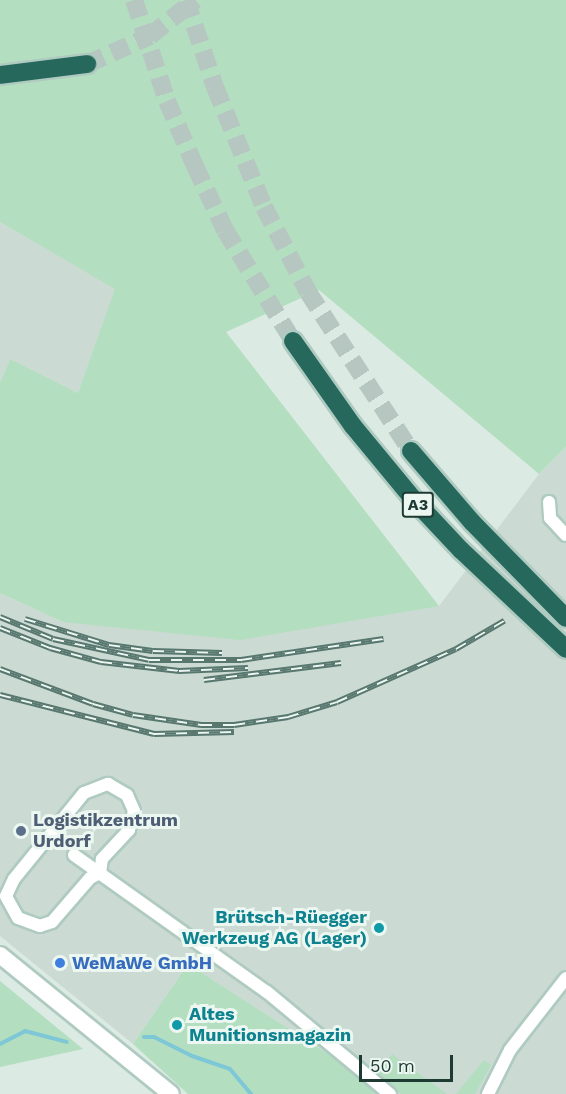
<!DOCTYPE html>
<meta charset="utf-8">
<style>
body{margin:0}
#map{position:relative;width:566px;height:1094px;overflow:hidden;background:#dceae4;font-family:"Work Sans",sans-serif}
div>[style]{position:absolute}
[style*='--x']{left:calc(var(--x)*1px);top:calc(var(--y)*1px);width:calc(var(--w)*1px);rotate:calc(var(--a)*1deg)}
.built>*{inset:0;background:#cbdad3}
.green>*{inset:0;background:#b3debf}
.stream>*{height:4px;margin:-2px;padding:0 2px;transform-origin:2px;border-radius:2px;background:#7ec7d6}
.highway-tunnel>*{height:18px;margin-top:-9px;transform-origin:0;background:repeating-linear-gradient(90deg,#b6c7c1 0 18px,transparent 0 27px)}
.roads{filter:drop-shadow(2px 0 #afcbc1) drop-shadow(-2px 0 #afcbc1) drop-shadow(0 2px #afcbc1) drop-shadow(0 -2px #afcbc1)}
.street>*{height:12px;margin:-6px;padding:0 6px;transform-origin:6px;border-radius:6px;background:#fff}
.secondary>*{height:16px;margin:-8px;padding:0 8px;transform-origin:8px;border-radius:8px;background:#fff}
.highway>*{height:18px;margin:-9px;padding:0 9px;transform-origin:9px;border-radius:9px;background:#26695c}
.rail>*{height:6px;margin-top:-3px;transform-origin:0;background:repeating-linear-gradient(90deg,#edf7f2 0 11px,#57776f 0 22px);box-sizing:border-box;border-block:2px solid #57776f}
.dots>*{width:16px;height:16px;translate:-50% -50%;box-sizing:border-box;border:3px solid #edf7f2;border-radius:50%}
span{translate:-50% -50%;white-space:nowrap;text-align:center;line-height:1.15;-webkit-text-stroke:6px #edf7f2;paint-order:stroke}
.shield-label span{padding:2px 4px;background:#edf7f2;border:2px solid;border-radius:4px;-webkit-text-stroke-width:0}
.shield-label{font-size:16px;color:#1d3b33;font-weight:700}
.service-label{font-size:18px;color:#4e5e75;font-weight:700}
.left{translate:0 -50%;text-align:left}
.culture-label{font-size:18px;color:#0d838f;font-weight:700}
.right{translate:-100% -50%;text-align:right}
.shop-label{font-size:18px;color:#366cbe;font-weight:700}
.scale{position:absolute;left:359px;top:1055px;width:94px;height:27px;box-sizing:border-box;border:3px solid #1d3b33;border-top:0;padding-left:8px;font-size:18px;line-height:21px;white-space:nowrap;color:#1d3b33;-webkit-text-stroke:4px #edf7f2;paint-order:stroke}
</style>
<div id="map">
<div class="built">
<div style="clip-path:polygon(0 222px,116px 289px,78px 393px,10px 359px,0 383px)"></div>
<div style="clip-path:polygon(566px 447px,566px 1094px,378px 1094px,356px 1072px,188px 964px,133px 1044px,0 936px,0 593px,63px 622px,439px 606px,539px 474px)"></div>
</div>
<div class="green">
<div style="clip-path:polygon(0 0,566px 0,566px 447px,539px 474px,319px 290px,226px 332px,439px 606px,240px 640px,63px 622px,0 593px,0 383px,10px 359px,78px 393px,115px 289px,0 222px)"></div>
<div style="clip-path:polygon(188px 964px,356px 1072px,378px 1094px,188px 1094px,133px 1044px)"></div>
<div style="clip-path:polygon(0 981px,83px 1049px,0 1067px)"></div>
<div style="clip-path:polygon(392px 1054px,447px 1094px,401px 1094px,377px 1074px)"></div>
<div style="clip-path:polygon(484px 1060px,491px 1065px,475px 1094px,456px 1094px)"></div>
</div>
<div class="stream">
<div style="--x:144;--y:1037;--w:10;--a:0"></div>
<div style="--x:154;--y:1037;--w:42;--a:26.6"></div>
<div style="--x:192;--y:1056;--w:40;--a:18.9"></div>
<div style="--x:230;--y:1069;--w:33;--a:50"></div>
<div style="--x:0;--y:1044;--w:28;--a:-27"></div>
<div style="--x:25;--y:1031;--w:43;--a:14.7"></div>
</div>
<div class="highway-tunnel">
<div style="--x:134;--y:0;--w:106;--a:71.9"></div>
<div style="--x:167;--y:101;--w:71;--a:66.7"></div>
<div style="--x:195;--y:166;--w:71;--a:64.9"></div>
<div style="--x:225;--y:230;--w:130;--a:58.5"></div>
<div style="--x:186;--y:0;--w:92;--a:71.6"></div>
<div style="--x:215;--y:87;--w:130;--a:67.8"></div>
<div style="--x:264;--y:207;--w:96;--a:62.6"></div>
<div style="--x:308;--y:292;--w:189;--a:57.1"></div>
<div style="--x:87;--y:64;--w:69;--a:-24"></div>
<div style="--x:150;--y:36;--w:58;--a:-38.7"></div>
</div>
<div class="roads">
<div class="street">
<div style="--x:549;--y:502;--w:16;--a:86"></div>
<div style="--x:550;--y:518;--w:23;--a:47"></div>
<div style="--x:108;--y:784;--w:22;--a:30"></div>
<div style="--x:127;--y:795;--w:17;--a:66"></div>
<div style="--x:134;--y:811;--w:20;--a:105"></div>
<div style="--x:129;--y:830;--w:40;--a:133"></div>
<div style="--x:102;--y:859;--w:14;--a:98"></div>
<div style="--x:100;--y:873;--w:11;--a:153"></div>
<div style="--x:90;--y:878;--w:58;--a:130.8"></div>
<div style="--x:52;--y:922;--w:13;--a:162"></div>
<div style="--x:40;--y:926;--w:23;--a:-160"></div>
<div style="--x:18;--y:918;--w:25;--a:-119"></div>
<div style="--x:6;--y:896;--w:19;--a:-65"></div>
<div style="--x:14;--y:879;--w:111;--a:-50.9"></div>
<div style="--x:84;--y:793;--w:26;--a:-21"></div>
<div style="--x:74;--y:855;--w:237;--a:35.4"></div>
<div style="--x:267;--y:992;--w:160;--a:39.7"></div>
<div style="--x:488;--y:1094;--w:49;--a:-63.4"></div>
<div style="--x:510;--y:1050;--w:91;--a:-52.1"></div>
</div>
<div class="secondary">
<div style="--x:0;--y:955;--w:220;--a:39.1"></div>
</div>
<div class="highway">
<div style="--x:0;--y:75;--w:88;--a:-7.2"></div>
<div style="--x:293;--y:341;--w:104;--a:54.8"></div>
<div style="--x:353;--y:426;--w:96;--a:50.5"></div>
<div style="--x:414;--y:500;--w:69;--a:46.8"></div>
<div style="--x:461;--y:550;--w:144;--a:43.3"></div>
<div style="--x:411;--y:451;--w:94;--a:49.3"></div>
<div style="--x:472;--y:522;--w:134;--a:45.6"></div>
</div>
</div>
<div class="rail">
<div style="--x:0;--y:617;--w:57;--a:22.5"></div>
<div style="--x:53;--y:639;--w:98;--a:12.3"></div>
<div style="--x:149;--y:660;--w:92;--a:0"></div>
<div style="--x:241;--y:660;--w:144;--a:-8.4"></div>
<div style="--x:25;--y:619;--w:88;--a:17.2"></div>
<div style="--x:109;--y:645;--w:44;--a:7.8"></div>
<div style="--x:153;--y:651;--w:69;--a:1.7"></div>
<div style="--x:0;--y:628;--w:54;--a:21.8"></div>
<div style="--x:50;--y:648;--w:53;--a:15.4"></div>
<div style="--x:101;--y:662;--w:79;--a:6.6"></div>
<div style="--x:179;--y:671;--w:69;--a:-2.5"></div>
<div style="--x:0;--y:669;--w:99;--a:20.6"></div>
<div style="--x:93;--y:704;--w:41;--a:15.4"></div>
<div style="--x:133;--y:715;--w:69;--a:8.4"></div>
<div style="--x:201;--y:725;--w:33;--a:0"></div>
<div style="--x:234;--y:725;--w:55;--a:-8.4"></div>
<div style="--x:288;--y:717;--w:51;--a:-17"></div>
<div style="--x:337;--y:702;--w:130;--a:-24"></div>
<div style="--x:456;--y:649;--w:56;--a:-30.3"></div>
<div style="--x:204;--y:680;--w:138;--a:-7.1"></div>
<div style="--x:0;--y:695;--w:159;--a:14.2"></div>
<div style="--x:154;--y:734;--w:80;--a:-1.4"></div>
</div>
<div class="dots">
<div style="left:21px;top:831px;background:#5c6f8a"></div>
<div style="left:379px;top:928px;background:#0f9aa8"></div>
<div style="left:60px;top:963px;background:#3f7fe0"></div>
<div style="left:177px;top:1025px;background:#0f9aa8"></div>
</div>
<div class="shield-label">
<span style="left:418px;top:505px">A3</span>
</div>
<div class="service-label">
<span class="left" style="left:33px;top:831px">Logistikzentrum<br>Urdorf</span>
</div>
<div class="culture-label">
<span class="right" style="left:367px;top:928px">Brütsch-Rüegger<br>Werkzeug AG (Lager)</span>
<span class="left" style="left:189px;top:1025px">Altes<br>Munitionsmagazin</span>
</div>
<div class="shop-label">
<span class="left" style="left:72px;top:963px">WeMaWe GmbH</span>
</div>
<div class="scale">50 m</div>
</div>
